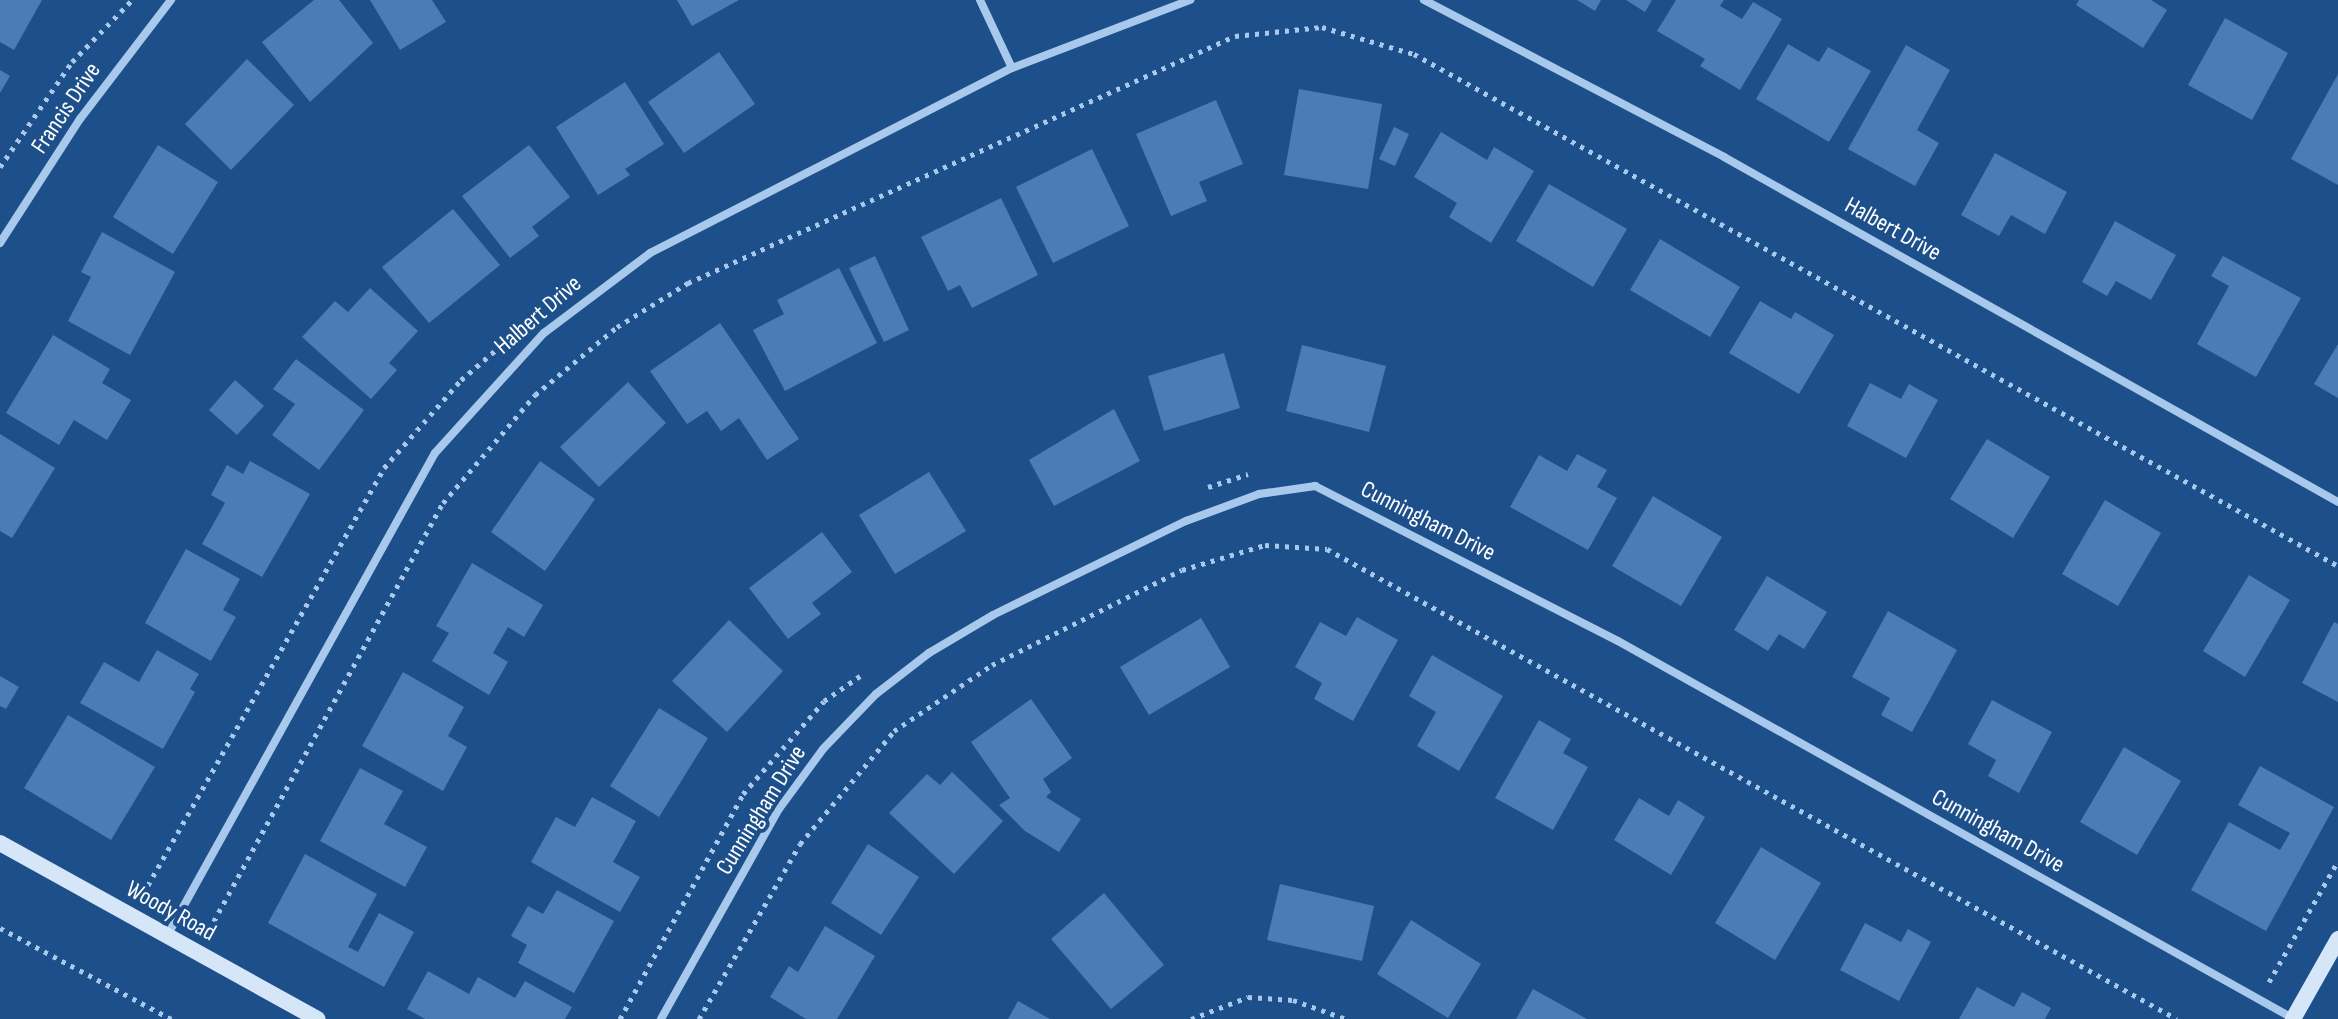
<!DOCTYPE html>
<style>
body{margin:0}
#map{position:relative;width:2338px;height:1019px;overflow:hidden;background:#1d508b;font-family:"Sofia Sans Condensed",sans-serif}
div>[style]{position:absolute}
[style*='--x']{left:calc(var(--x)*1px);top:calc(var(--y)*1px);width:calc(var(--w)*1px);rotate:calc(var(--a)*1deg)}
.building>*{inset:0;background:#4a7cb5}
.path>*{height:5px;margin-top:-2.5px;transform-origin:0;background:repeating-linear-gradient(90deg,#a9c9ec 0 4px,transparent 0 10px)}
.street>*{height:8px;margin:-4px;padding:0 4px;transform-origin:4px;border-radius:4px;background:#a9c9ec}
.secondary>*{height:16px;margin:-8px;padding:0 8px;transform-origin:8px;border-radius:8px;background:#d5e6f9}
span{translate:-50% -50%;white-space:nowrap;text-align:center;line-height:1.15;-webkit-text-stroke:8px #1d508b;paint-order:stroke}
.street-label{font-size:24px;color:#fff}
</style>
<div id="map">
<div class="building">
<div style="clip-path:polygon(0 0,42px 0,14px 50px,0 42px)"></div>
<div style="clip-path:polygon(314px 0,339px 0,373px 43px,310px 102px,262px 42px)"></div>
<div style="clip-path:polygon(370px 0,432px 0,446px 22px,400px 50px)"></div>
<div style="clip-path:polygon(677px 0,739px 0,692px 26px)"></div>
<div style="clip-path:polygon(1577px 0,1601px 0,1595px 11px)"></div>
<div style="clip-path:polygon(1626px 0,1652px 0,1645px 12px)"></div>
<div style="clip-path:polygon(1676px 0,1724px 0,1720px 6px,1742px 19px,1753px 2px,1782px 19px,1740px 90px,1700px 66px,1705px 59px,1657px 31px)"></div>
<div style="clip-path:polygon(2079px 0,2151px 0,2167px 10px,2143px 48px,2076px 5px)"></div>
<div style="clip-path:polygon(2225px 18px,2288px 53px,2252px 120px,2188px 85px)"></div>
<div style="clip-path:polygon(1788px 44px,1819px 62px,1828px 47px,1871px 71px,1829px 142px,1756px 99px)"></div>
<div style="clip-path:polygon(1906px 45px,1950px 70px,1917px 130px,1939px 143px,1915px 186px,1848px 149px)"></div>
<div style="clip-path:polygon(719px 52px,755px 104px,684px 153px,648px 102px)"></div>
<div style="clip-path:polygon(247px 59px,294px 105px,231px 170px,185px 124px)"></div>
<div style="clip-path:polygon(0 70px,10px 76px,0 93px)"></div>
<div style="clip-path:polygon(2338px 74px,2338px 185px,2291px 159px)"></div>
<div style="clip-path:polygon(625px 82px,664px 144px,625px 169px,630px 175px,598px 195px,556px 127px)"></div>
<div style="clip-path:polygon(1299px 89px,1382px 104px,1368px 189px,1284px 175px)"></div>
<div style="clip-path:polygon(1216px 100px,1243px 164px,1199px 182px,1207px 201px,1171px 216px,1136px 134px)"></div>
<div style="clip-path:polygon(1394px 127px,1409px 134px,1395px 166px,1379px 159px)"></div>
<div style="clip-path:polygon(1441px 132px,1487px 160px,1494px 147px,1534px 171px,1491px 243px,1449px 217px,1457px 203px,1414px 177px)"></div>
<div style="clip-path:polygon(158px 145px,218px 182px,173px 254px,113px 217px)"></div>
<div style="clip-path:polygon(529px 145px,570px 197px,532px 227px,539px 236px,510px 258px,462px 196px)"></div>
<div style="clip-path:polygon(1092px 149px,1129px 226px,1053px 263px,1016px 187px)"></div>
<div style="clip-path:polygon(1995px 153px,2067px 192px,2045px 234px,2011px 215px,1999px 236px,1961px 215px)"></div>
<div style="clip-path:polygon(1549px 184px,1627px 229px,1593px 287px,1516px 241px)"></div>
<div style="clip-path:polygon(1001px 198px,1038px 275px,972px 308px,960px 285px,948px 291px,921px 237px)"></div>
<div style="clip-path:polygon(453px 209px,500px 265px,429px 323px,382px 267px)"></div>
<div style="clip-path:polygon(2115px 221px,2176px 255px,2151px 300px,2116px 281px,2107px 296px,2082px 282px)"></div>
<div style="clip-path:polygon(102px 232px,175px 272px,130px 355px,68px 321px,91px 277px,81px 272px)"></div>
<div style="clip-path:polygon(1660px 239px,1740px 287px,1710px 337px,1630px 290px)"></div>
<div style="clip-path:polygon(875px 256px,909px 330px,884px 342px,849px 268px)"></div>
<div style="clip-path:polygon(2223px 256px,2301px 298px,2256px 377px,2197px 344px,2229px 286px,2211px 276px)"></div>
<div style="clip-path:polygon(839px 268px,877px 343px,785px 391px,753px 330px,784px 314px,777px 300px)"></div>
<div style="clip-path:polygon(370px 288px,418px 331px,389px 363px,397px 370px,371px 399px,302px 337px,335px 301px,348px 312px)"></div>
<div style="clip-path:polygon(1760px 301px,1791px 319px,1795px 312px,1834px 335px,1799px 394px,1729px 353px)"></div>
<div style="clip-path:polygon(720px 323px,799px 439px,767px 460px,739px 418px,721px 431px,707px 411px,687px 424px,650px 371px)"></div>
<div style="clip-path:polygon(53px 335px,110px 369px,102px 383px,131px 400px,107px 440px,74px 420px,59px 445px,6px 413px)"></div>
<div style="clip-path:polygon(2338px 344px,2338px 398px,2314px 384px)"></div>
<div style="clip-path:polygon(1302px 345px,1386px 366px,1369px 432px,1286px 411px)"></div>
<div style="clip-path:polygon(1224px 353px,1240px 408px,1164px 431px,1148px 376px)"></div>
<div style="clip-path:polygon(296px 359px,364px 410px,319px 470px,272px 435px,295px 404px,273px 389px)"></div>
<div style="clip-path:polygon(235px 380px,264px 406px,237px 435px,209px 410px)"></div>
<div style="clip-path:polygon(628px 382px,666px 423px,599px 487px,560px 447px)"></div>
<div style="clip-path:polygon(1870px 383px,1901px 399px,1909px 384px,1938px 400px,1906px 458px,1847px 426px)"></div>
<div style="clip-path:polygon(1114px 409px,1140px 461px,1054px 506px,1029px 460px)"></div>
<div style="clip-path:polygon(0 434px,55px 468px,12px 538px,0 531px)"></div>
<div style="clip-path:polygon(1987px 439px,2050px 477px,2013px 538px,1950px 499px)"></div>
<div style="clip-path:polygon(1577px 454px,1607px 470px,1597px 487px,1617px 498px,1588px 550px,1510px 507px,1539px 455px,1567px 471px)"></div>
<div style="clip-path:polygon(250px 461px,310px 494px,262px 577px,202px 544px,225px 503px,211px 495px,227px 465px,243px 474px)"></div>
<div style="clip-path:polygon(540px 461px,595px 499px,545px 571px,491px 532px)"></div>
<div style="clip-path:polygon(929px 472px,966px 531px,895px 574px,859px 515px)"></div>
<div style="clip-path:polygon(1653px 496px,1722px 537px,1681px 606px,1612px 566px)"></div>
<div style="clip-path:polygon(2105px 500px,2161px 533px,2118px 606px,2062px 574px)"></div>
<div style="clip-path:polygon(822px 532px,852px 572px,812px 603px,821px 614px,788px 639px,749px 588px)"></div>
<div style="clip-path:polygon(186px 549px,240px 579px,223px 610px,236px 617px,211px 661px,145px 623px)"></div>
<div style="clip-path:polygon(472px 563px,543px 605px,524px 637px,508px 627px,493px 653px,508px 662px,489px 695px,432px 661px,449px 633px,436px 626px)"></div>
<div style="clip-path:polygon(2249px 575px,2290px 600px,2245px 677px,2203px 651px)"></div>
<div style="clip-path:polygon(1767px 576px,1827px 612px,1804px 649px,1779px 634px,1768px 651px,1734px 630px)"></div>
<div style="clip-path:polygon(1888px 611px,1957px 650px,1912px 732px,1881px 715px,1890px 698px,1852px 677px)"></div>
<div style="clip-path:polygon(1357px 617px,1398px 640px,1353px 721px,1314px 699px,1322px 683px,1295px 667px,1320px 622px,1346px 636px)"></div>
<div style="clip-path:polygon(1201px 618px,1230px 667px,1149px 715px,1120px 667px)"></div>
<div style="clip-path:polygon(729px 620px,783px 671px,727px 732px,672px 681px)"></div>
<div style="clip-path:polygon(2334px 622px,2338px 624px,2338px 702px,2302px 683px)"></div>
<div style="clip-path:polygon(157px 650px,199px 674px,190px 689px,195px 692px,163px 749px,80px 703px,104px 662px,139px 682px)"></div>
<div style="clip-path:polygon(1432px 655px,1503px 696px,1459px 771px,1417px 746px,1436px 712px,1409px 696px)"></div>
<div style="clip-path:polygon(403px 672px,464px 707px,448px 736px,467px 747px,443px 791px,362px 746px)"></div>
<div style="clip-path:polygon(0 676px,19px 687px,6px 709px,0 706px)"></div>
<div style="clip-path:polygon(1031px 699px,1072px 758px,1043px 779px,1051px 792px,1046px 797px,1081px 819px,1059px 852px,1025px 831px,999px 805px,1010px 798px,971px 742px)"></div>
<div style="clip-path:polygon(1992px 700px,2052px 732px,2019px 793px,1988px 776px,1996px 760px,1968px 744px)"></div>
<div style="clip-path:polygon(659px 708px,708px 738px,659px 817px,610px 786px)"></div>
<div style="clip-path:polygon(68px 715px,155px 767px,111px 840px,24px 788px)"></div>
<div style="clip-path:polygon(1539px 720px,1571px 739px,1563px 753px,1588px 767px,1553px 830px,1495px 798px)"></div>
<div style="clip-path:polygon(2124px 747px,2181px 781px,2137px 855px,2080px 822px)"></div>
<div style="clip-path:polygon(2260px 766px,2334px 807px,2266px 931px,2191px 890px,2229px 822px,2280px 850px,2290px 833px,2238px 805px)"></div>
<div style="clip-path:polygon(360px 768px,403px 791px,384px 824px,427px 847px,405px 887px,320px 841px)"></div>
<div style="clip-path:polygon(952px 772px,1003px 821px,954px 874px,889px 813px,927px 774px,940px 785px)"></div>
<div style="clip-path:polygon(592px 797px,636px 821px,613px 862px,640px 877px,620px 912px,531px 862px,556px 817px,575px 827px)"></div>
<div style="clip-path:polygon(1639px 798px,1669px 816px,1678px 800px,1705px 817px,1671px 875px,1614px 840px)"></div>
<div style="clip-path:polygon(868px 844px,919px 877px,881px 935px,831px 903px)"></div>
<div style="clip-path:polygon(1761px 847px,1821px 883px,1775px 960px,1715px 923px)"></div>
<div style="clip-path:polygon(305px 854px,377px 894px,348px 947px,358px 952px,379px 913px,414px 932px,384px 987px,268px 923px)"></div>
<div style="clip-path:polygon(1280px 884px,1374px 906px,1362px 961px,1267px 940px)"></div>
<div style="clip-path:polygon(557px 890px,614px 921px,574px 993px,518px 963px,527px 945px,511px 936px,528px 906px,543px 914px)"></div>
<div style="clip-path:polygon(1104px 893px,1164px 965px,1111px 1009px,1051px 939px)"></div>
<div style="clip-path:polygon(1411px 920px,1481px 964px,1448px 1018px,1377px 974px)"></div>
<div style="clip-path:polygon(1865px 923px,1901px 942px,1908px 929px,1931px 942px,1899px 1001px,1840px 970px)"></div>
<div style="clip-path:polygon(825px 926px,875px 956px,837px 1019px,806px 1019px,770px 997px,789px 966px,798px 972px)"></div>
<div style="clip-path:polygon(428px 971px,469px 994px,478px 977px,515px 998px,525px 981px,572px 1007px,565px 1019px,425px 1019px,407px 1009px)"></div>
<div style="clip-path:polygon(1977px 987px,2014px 1007px,2022px 992px,2051px 1008px,2045px 1019px,1959px 1019px)"></div>
<div style="clip-path:polygon(1533px 989px,1587px 1019px,1516px 1019px)"></div>
<div style="clip-path:polygon(1018px 1001px,1050px 1019px,1008px 1019px)"></div>
</div>
<div class="path">
<div style="--x:0;--y:167;--w:127;--a:-55.6"></div>
<div style="--x:72;--y:62;--w:86;--a:-45.9"></div>
<div style="--x:1208;--y:487;--w:42;--a:-18"></div>
<div style="--x:143;--y:894;--w:489;--a:-60.5"></div>
<div style="--x:384;--y:468;--w:117;--a:-48.8"></div>
<div style="--x:461;--y:380;--w:48;--a:-40.7"></div>
<div style="--x:0;--y:928;--w:194;--a:28"></div>
<div style="--x:209;--y:930;--w:487;--a:-61.3"></div>
<div style="--x:443;--y:503;--w:142;--a:-49.6"></div>
<div style="--x:535;--y:395;--w:107;--a:-39.7"></div>
<div style="--x:617;--y:327;--w:84;--a:-31.8"></div>
<div style="--x:688;--y:283;--w:600;--a:-24.3"></div>
<div style="--x:1235;--y:36;--w:87;--a:-5.9"></div>
<div style="--x:1322;--y:27;--w:96;--a:16.4"></div>
<div style="--x:1414;--y:54;--w:1056;--a:28.99"></div>
<div style="--x:2269;--y:982;--w:139;--a:-60.3"></div>
<div style="--x:620;--y:1019;--w:256;--a:-61.3"></div>
<div style="--x:743;--y:794;--w:123;--a:-48.9"></div>
<div style="--x:824;--y:701;--w:44;--a:-34.8"></div>
<div style="--x:699;--y:1019;--w:202;--a:-60"></div>
<div style="--x:800;--y:844;--w:147;--a:-50.2"></div>
<div style="--x:894;--y:731;--w:118;--a:-34"></div>
<div style="--x:992;--y:665;--w:212;--a:-26.6"></div>
<div style="--x:1182;--y:570;--w:87;--a:-16.8"></div>
<div style="--x:1265;--y:545;--w:62;--a:3.7"></div>
<div style="--x:1327;--y:549;--w:971;--a:28.94"></div>
<div style="--x:1191;--y:1019;--w:61;--a:-21.1"></div>
<div style="--x:1248;--y:997;--w:45;--a:3.8"></div>
<div style="--x:1293;--y:1000;--w:56;--a:19.7"></div>
</div>
<div class="street">
<div style="--x:980;--y:0;--w:75;--a:64.8"></div>
<div style="--x:1424;--y:0;--w:339;--a:27.6"></div>
<div style="--x:1724;--y:157;--w:704;--a:29.33"></div>
<div style="--x:0;--y:243;--w:148;--a:-57.2"></div>
<div style="--x:80;--y:119;--w:150;--a:-52.6"></div>
<div style="--x:167;--y:936;--w:552;--a:-60.98"></div>
<div style="--x:435;--y:453;--w:162;--a:-47.8"></div>
<div style="--x:544;--y:333;--w:133;--a:-37"></div>
<div style="--x:650;--y:253;--w:407;--a:-27.1"></div>
<div style="--x:1012;--y:68;--w:191;--a:-20.9"></div>
<div style="--x:661;--y:1019;--w:241;--a:-60.7"></div>
<div style="--x:779;--y:809;--w:74;--a:-53.7"></div>
<div style="--x:823;--y:749;--w:76;--a:-46.1"></div>
<div style="--x:876;--y:694;--w:67;--a:-37.7"></div>
<div style="--x:929;--y:653;--w:74;--a:-30.7"></div>
<div style="--x:993;--y:615;--w:215;--a:-26"></div>
<div style="--x:1186;--y:521;--w:78;--a:-20.3"></div>
<div style="--x:1259;--y:494;--w:57;--a:-8.1"></div>
<div style="--x:1315;--y:486;--w:340;--a:27.1"></div>
<div style="--x:1618;--y:641;--w:775;--a:29.21"></div>
</div>
<div class="secondary">
<div style="--x:0;--y:843;--w:363;--a:29"></div>
<div style="--x:2293;--y:1019;--w:92;--a:-60.6"></div>
</div>
<div class="street-label">
<span style="left:66px;top:108px;rotate:-56deg">Francis Drive</span>
<span style="left:1893px;top:229px;rotate:29deg">Halbert Drive</span>
<span style="left:538px;top:315px;rotate:-41deg">Halbert Drive</span>
<span style="left:1428px;top:521px;rotate:27deg">Cunningham Drive</span>
<span style="left:761px;top:810px;rotate:-58deg">Cunningham Drive</span>
<span style="left:1998px;top:831px;rotate:29deg">Cunningham Drive</span>
<span style="left:171px;top:911px;rotate:29deg">Woody Road</span>
</div>
</div>
